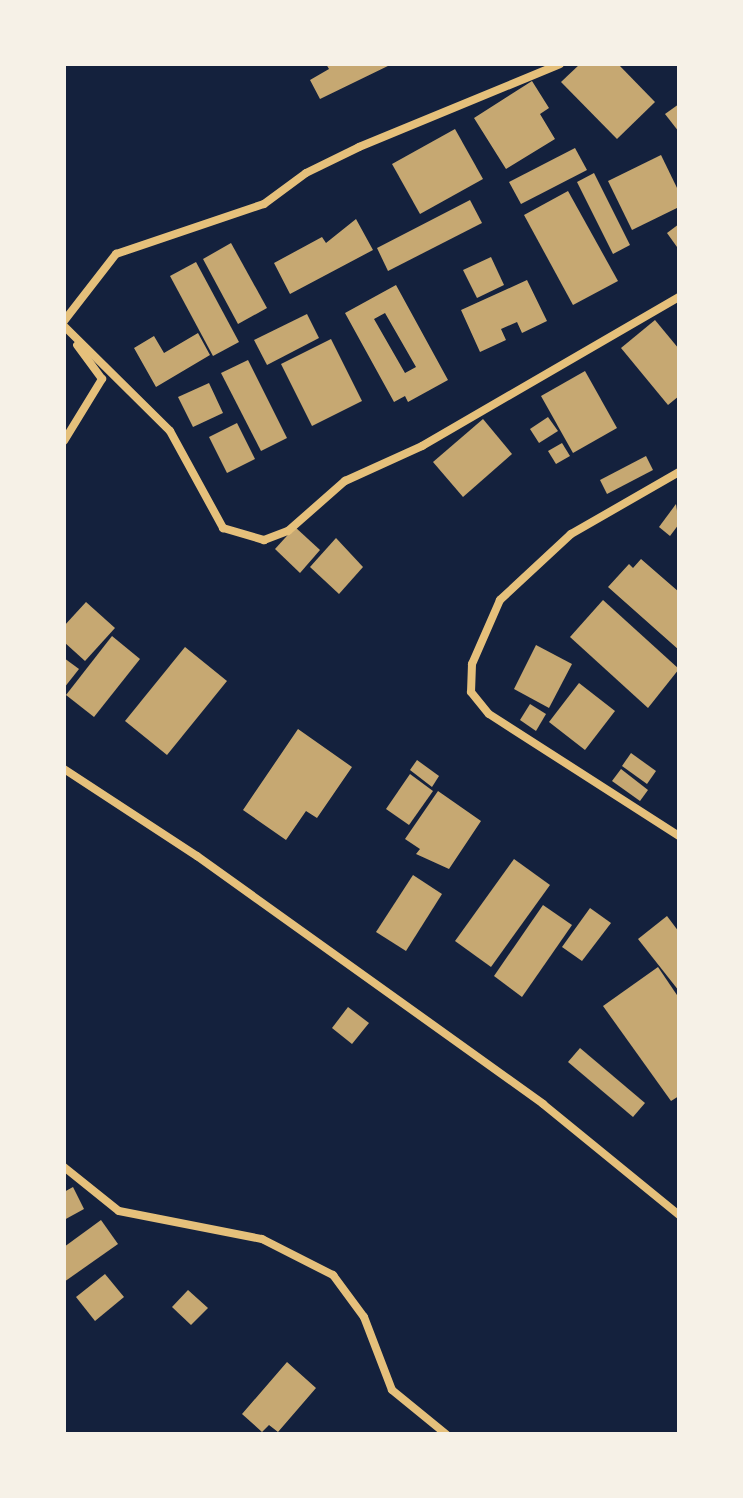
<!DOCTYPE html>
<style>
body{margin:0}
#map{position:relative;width:743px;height:1498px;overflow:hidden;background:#14213d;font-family:Figtree,sans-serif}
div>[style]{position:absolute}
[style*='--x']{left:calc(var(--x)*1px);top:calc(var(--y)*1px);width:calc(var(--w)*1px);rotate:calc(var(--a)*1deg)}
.building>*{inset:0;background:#c6a872}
.minor>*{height:8px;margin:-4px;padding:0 4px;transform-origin:4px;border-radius:4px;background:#e5c07b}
span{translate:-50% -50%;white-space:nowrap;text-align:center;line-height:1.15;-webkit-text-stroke:6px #f6f1e7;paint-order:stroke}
.frame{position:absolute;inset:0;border:66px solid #f6f1e7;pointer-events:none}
</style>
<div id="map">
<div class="building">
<div style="clip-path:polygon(326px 64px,392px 64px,320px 99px,310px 80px,329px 69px)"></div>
<div style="clip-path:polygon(580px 64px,618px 64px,655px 102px,617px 139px,561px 82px)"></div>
<div style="clip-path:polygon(532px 81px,549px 108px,540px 114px,555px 139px,506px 169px,474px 118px)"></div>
<div style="clip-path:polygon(679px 104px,679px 132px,665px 114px)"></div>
<div style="clip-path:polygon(455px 129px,483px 179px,420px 214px,392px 164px)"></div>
<div style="clip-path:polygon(575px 148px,587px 170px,521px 204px,509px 182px)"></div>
<div style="clip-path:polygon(661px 155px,679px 192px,679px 207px,632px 230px,608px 181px)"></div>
<div style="clip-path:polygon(594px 173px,630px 245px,613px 254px,577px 182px)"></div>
<div style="clip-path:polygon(568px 191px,618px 281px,573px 305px,524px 215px)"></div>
<div style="clip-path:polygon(470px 200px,482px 223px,388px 271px,377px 248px)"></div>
<div style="clip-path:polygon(356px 219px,373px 250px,290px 294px,274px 263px,322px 237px,326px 243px)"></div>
<div style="clip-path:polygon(679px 224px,679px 245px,677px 247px,667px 233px)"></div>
<div style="clip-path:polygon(231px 243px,267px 308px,238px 324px,203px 259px)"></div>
<div style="clip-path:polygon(491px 257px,504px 285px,477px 298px,463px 270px)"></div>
<div style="clip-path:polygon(196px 262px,239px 342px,213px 356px,170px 276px)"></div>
<div style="clip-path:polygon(527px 280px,547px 321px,522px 333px,517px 322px,501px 329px,506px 340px,480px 352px,461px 310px)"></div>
<div style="clip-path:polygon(evenodd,396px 285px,448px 380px,408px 402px,405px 396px,394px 402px,345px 313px,396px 285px,385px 313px,416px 367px,405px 373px,374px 319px,385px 313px)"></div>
<div style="clip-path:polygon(307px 314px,319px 338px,267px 365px,254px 340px)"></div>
<div style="clip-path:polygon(655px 320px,679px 349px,679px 396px,668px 405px,621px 348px)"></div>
<div style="clip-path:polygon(198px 333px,210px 355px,156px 387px,134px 348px,154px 336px,164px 353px)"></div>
<div style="clip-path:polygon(331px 339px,362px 401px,312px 426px,281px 364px)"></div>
<div style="clip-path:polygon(248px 360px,287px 438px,261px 451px,221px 373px)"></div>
<div style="clip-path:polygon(585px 371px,617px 428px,573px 453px,541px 396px)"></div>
<div style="clip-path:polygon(209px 383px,223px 413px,193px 427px,178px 397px)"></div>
<div style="clip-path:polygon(548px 417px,558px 431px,539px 443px,530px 429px)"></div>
<div style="clip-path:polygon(483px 419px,512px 454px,463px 497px,433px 462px)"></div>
<div style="clip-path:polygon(237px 423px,255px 459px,227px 473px,209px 437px)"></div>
<div style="clip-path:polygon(562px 443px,570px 456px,556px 464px,548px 451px)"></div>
<div style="clip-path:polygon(646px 456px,653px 470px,607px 494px,600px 480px)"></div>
<div style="clip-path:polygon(676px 504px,679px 524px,670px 536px,659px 527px)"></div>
<div style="clip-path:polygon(295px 527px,320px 550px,300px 573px,275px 549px)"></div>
<div style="clip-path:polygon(336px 538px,363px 567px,339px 594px,310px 567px)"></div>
<div style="clip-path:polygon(641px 559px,679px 592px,679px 650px,608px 587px,629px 564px,633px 568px)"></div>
<div style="clip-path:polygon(603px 600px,679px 669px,648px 708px,570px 637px)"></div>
<div style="clip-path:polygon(86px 602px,115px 628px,85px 661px,64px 642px,64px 626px)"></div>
<div style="clip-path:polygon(112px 636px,140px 659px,94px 717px,66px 695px)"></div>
<div style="clip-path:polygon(536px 645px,572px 664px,549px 708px,514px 689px)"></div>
<div style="clip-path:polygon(185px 647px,227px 681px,167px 755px,125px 721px)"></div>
<div style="clip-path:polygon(64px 658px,79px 669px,64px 688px)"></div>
<div style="clip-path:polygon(579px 683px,615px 711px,585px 750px,549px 722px)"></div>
<div style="clip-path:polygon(530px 704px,546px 714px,536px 731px,520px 720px)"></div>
<div style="clip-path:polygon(298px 729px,352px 767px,317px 818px,306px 811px,286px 840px,243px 810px)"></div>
<div style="clip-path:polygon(631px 753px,656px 771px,647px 784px,622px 766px)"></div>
<div style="clip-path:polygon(417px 760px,439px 776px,432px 787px,410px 770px)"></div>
<div style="clip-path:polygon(621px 769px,648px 790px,640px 801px,612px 781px)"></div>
<div style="clip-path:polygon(410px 774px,433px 791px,409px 825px,386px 809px)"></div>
<div style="clip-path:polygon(438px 791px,481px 821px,449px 869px,416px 854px,420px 849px,405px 839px)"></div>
<div style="clip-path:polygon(514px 859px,550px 885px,491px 967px,455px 941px)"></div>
<div style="clip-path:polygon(413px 875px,442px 894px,406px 951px,376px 932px)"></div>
<div style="clip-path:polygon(543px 905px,572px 925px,522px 997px,494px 976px)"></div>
<div style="clip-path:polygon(590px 908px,611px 923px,582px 961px,562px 947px)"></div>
<div style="clip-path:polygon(667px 916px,679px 932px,679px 991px,638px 939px)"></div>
<div style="clip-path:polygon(658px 967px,679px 998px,679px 1096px,671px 1101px,603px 1006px)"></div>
<div style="clip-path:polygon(348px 1007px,369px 1023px,352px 1044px,332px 1028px)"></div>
<div style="clip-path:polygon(580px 1048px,645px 1103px,633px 1117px,568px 1062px)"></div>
<div style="clip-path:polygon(73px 1187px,84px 1209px,64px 1220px,64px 1192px)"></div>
<div style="clip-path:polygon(101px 1220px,118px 1244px,64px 1282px,64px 1247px)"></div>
<div style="clip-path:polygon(105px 1274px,124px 1297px,95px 1321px,76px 1297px)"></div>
<div style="clip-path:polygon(188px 1290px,208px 1308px,191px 1325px,172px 1307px)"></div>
<div style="clip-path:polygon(287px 1362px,316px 1388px,278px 1432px,269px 1425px,262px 1432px,242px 1414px)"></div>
</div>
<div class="minor">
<div style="--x:64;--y:321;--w:85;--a:-52.2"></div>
<div style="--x:116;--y:254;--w:156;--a:-18.7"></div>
<div style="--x:264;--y:204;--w:52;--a:-36.4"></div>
<div style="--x:306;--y:173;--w:59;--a:-26.1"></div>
<div style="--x:359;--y:147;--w:217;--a:-22.4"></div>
<div style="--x:64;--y:326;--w:149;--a:44.7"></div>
<div style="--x:170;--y:431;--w:111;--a:61.3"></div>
<div style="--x:223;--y:528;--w:43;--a:16.3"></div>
<div style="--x:264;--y:540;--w:26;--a:-21"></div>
<div style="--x:288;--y:531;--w:76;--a:-41.3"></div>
<div style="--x:345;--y:481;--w:85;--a:-24.4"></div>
<div style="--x:422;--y:446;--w:297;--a:-30.1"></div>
<div style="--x:64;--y:441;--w:73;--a:-58.5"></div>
<div style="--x:102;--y:379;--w:42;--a:-126.3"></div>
<div style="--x:679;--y:472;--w:125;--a:150.1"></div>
<div style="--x:571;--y:534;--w:97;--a:137.1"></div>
<div style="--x:500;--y:600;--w:70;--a:113.6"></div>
<div style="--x:472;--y:664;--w:28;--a:92"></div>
<div style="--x:471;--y:692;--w:28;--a:51"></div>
<div style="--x:489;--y:714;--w:226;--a:32.7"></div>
<div style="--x:64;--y:769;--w:159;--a:33.2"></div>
<div style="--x:197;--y:856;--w:426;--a:35.6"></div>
<div style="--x:543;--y:1104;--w:176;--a:39.2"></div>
<div style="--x:64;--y:1167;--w:70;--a:38.7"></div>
<div style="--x:119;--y:1211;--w:146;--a:11.1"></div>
<div style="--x:262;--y:1239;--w:80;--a:26.9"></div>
<div style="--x:333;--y:1275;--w:52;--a:53.6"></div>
<div style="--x:364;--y:1317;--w:78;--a:69"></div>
<div style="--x:392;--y:1390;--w:70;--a:39.2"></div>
</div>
<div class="frame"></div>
</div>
